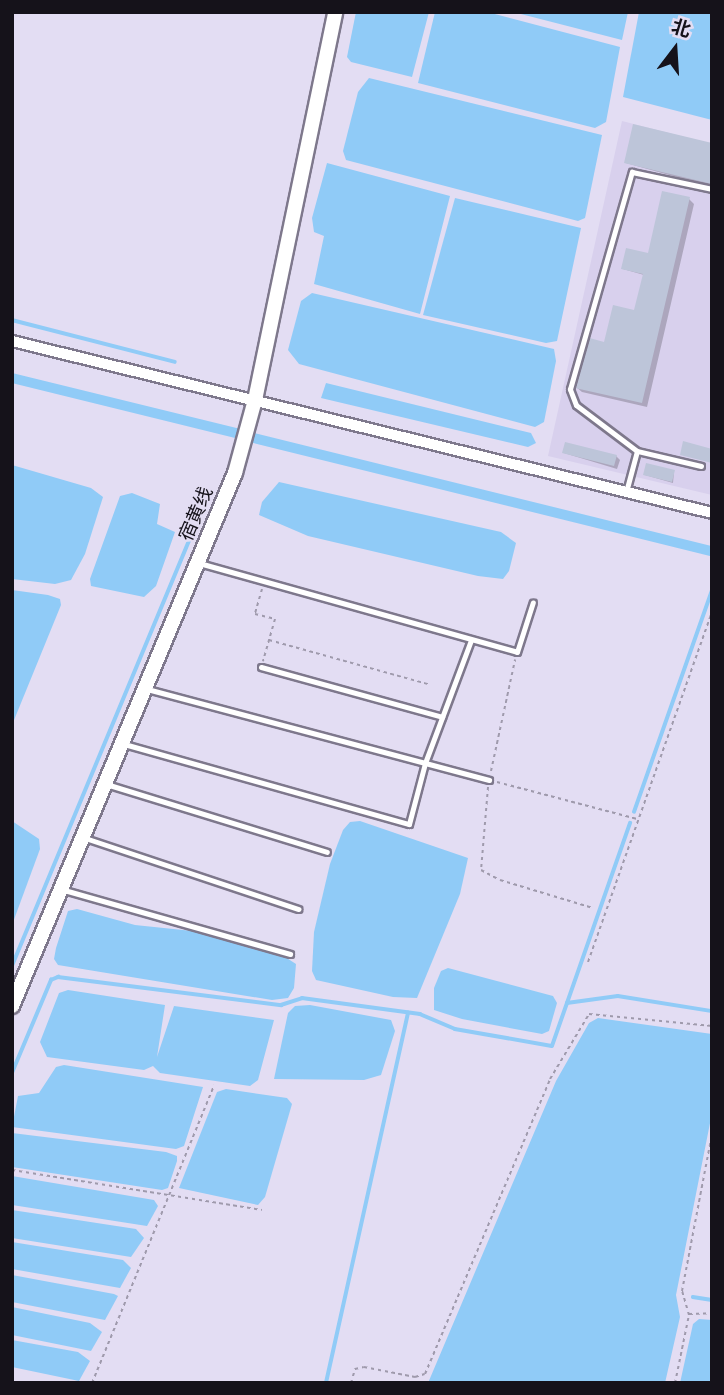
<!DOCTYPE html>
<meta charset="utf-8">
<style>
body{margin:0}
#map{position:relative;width:724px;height:1395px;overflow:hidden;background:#e3ddf3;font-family:Helvetica,"Noto Sans SC",sans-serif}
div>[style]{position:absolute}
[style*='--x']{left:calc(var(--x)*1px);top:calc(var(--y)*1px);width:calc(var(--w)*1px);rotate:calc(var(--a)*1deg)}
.built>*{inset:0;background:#d8d0ed}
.water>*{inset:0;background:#90cbf7}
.shadow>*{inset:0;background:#0003}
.stream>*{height:3.5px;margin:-1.75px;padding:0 1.75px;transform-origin:1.75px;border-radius:1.75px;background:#90cbf7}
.canal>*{height:10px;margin:-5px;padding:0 5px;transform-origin:5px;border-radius:5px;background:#90cbf7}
.building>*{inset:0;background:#bdc5d9}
.path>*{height:2px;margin-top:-1px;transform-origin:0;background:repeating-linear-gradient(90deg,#9f9aac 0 3.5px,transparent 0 7px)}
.roads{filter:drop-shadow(2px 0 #7e788c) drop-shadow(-2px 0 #7e788c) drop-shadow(0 2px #7e788c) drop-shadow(0 -2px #7e788c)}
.lane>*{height:5px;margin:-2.5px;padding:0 2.5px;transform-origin:2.5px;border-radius:2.5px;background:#fff}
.street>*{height:10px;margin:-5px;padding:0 5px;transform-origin:5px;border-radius:5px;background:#fff}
.secondary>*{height:14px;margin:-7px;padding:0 7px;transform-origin:7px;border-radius:7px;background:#fff}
span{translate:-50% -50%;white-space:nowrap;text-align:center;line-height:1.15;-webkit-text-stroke:5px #e3ddf3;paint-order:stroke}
.street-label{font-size:19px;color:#15121a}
.frame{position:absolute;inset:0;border:14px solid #15121a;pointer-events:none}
.north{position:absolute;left:640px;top:14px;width:70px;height:70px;-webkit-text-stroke:5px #e3ddf3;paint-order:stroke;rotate:17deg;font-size:19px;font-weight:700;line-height:28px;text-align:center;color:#15121a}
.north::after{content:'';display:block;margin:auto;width:24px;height:32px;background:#15121a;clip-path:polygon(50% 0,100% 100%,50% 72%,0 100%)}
</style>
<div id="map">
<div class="built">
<div style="clip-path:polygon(622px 121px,712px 144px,712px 495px,548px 456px)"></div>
</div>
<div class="water">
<div style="clip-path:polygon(356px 12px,429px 12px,412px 77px,351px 62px,347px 57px)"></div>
<div style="clip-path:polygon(435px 12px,487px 12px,620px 47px,606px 122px,595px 128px,418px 83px)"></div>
<div style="clip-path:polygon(513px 12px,628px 12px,622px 40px)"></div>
<div style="clip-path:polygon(639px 12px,712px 12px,712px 120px,623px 97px)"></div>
<div style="clip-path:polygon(369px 78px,602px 135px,585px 218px,578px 221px,346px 160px,343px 151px,358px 92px)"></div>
<div style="clip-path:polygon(327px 163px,450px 196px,420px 314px,314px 284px,324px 236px,314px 232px,312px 218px)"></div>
<div style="clip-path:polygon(455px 198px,581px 228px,557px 341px,546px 343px,423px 315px)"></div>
<div style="clip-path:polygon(312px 293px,554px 349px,556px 361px,544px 422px,535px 427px,299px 364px,288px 350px,301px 301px)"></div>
<div style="clip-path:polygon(326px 383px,531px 433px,536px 443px,528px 447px,321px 398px)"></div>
<div style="clip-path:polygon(12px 465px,91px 488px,103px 497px,85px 554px,71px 580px,55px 584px,12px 579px)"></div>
<div style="clip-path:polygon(279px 482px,501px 532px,516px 543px,509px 571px,503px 579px,478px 576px,308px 536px,259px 515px,262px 502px)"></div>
<div style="clip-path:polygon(132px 493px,160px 504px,157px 524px,175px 532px,156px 586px,144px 597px,91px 586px,90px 579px,120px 496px)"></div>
<div style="clip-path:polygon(12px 590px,48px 595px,60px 599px,61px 605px,12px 725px)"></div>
<div style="clip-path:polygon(12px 821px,39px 839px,40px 849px,12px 925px)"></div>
<div style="clip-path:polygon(360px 821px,468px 858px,460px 894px,417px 998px,393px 997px,316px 980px,312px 971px,314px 932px,330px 864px,343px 830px,350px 822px)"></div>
<div style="clip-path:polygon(77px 909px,135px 925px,202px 932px,282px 955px,296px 964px,294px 988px,288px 998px,272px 1000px,58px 965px,54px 959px,56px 948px,68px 911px)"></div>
<div style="clip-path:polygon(448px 968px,553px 996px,557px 1003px,549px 1031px,542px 1034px,462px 1019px,434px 1010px,434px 988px,441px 971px)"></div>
<div style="clip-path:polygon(68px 990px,165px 1005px,157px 1057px,174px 1006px,274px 1020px,258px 1080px,250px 1086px,160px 1073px,153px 1066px,144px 1070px,47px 1057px,40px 1042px,59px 993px)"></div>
<div style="clip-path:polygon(310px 1005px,391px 1020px,395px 1031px,381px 1075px,364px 1080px,274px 1079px,288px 1013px,295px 1006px)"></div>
<div style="clip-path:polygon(598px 1018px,712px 1034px,712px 1113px,676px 1295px,680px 1317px,665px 1383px,428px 1383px,556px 1081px,589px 1023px)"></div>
<div style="clip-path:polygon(64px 1065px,203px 1087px,184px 1146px,176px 1149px,12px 1127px,18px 1096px,39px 1093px,56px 1067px)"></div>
<div style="clip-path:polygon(226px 1089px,287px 1098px,292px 1104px,265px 1197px,258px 1205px,179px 1188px,217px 1092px)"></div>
<div style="clip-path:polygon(12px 1133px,166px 1152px,177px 1156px,177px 1161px,168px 1188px,162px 1190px,12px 1167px)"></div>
<div style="clip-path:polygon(12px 1176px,154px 1200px,158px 1206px,147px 1226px,12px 1205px)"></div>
<div style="clip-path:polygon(12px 1210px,136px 1229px,144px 1238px,131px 1257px,12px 1238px)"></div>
<div style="clip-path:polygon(12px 1242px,123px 1260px,131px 1268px,120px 1288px,12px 1269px)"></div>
<div style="clip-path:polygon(12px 1275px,114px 1294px,118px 1296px,105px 1320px,12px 1302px)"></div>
<div style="clip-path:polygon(12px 1307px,90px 1323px,102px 1332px,91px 1351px,12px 1335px)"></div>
<div style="clip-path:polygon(699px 1319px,712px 1320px,712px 1383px,680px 1383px,693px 1324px)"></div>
<div style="clip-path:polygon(12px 1340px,78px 1352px,90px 1361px,79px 1381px,12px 1367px)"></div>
</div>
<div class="shadow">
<div style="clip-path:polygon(712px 145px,712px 187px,626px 163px)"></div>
<div style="clip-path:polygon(689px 199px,694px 204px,647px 407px,582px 392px,576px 387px,606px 344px,636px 312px,644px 275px,623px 269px,649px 256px)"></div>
<div style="clip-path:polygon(564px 453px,616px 456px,620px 460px,617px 469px)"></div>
<div style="clip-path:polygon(674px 472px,673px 483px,645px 475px)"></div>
</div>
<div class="stream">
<div style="--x:12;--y:320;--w:168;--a:14.4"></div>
<div style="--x:634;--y:812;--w:235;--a:-70.6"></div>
<div style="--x:12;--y:966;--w:469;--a:-67.4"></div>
<div style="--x:567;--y:1003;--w:51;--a:-7.8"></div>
<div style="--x:618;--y:996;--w:95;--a:9.1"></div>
<div style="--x:12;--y:1073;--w:101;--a:-67.2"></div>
<div style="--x:51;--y:980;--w:8;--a:-23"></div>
<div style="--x:58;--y:977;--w:225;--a:7.2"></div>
<div style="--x:281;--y:1005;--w:22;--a:-18"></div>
<div style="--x:302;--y:998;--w:119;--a:7.7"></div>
<div style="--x:420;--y:1014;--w:38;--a:23"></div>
<div style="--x:455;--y:1029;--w:98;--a:9.9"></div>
<div style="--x:552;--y:1046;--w:236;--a:-70.7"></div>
<div style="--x:693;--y:1297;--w:19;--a:9"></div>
<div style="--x:326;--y:1383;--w:379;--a:-77.5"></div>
</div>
<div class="canal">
<div style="--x:12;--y:378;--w:231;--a:13.8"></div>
<div style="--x:254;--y:438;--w:472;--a:13.9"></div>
</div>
<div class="building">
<div style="clip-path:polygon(633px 124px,712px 143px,712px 184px,624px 163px)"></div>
<div style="clip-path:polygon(662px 191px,690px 197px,642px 403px,575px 388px,586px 337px,604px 342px,613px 305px,634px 310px,643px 274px,621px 269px,626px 248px,648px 253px)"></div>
<div style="clip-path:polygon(683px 441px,712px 449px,712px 463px,680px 455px)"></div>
<div style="clip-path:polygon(565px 442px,617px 455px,614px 466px,562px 453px)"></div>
<div style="clip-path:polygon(646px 463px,675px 470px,672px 482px,643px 475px)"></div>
</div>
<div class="path">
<div style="--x:262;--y:589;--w:26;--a:106"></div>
<div style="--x:255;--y:614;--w:21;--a:14"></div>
<div style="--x:275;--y:619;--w:44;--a:105.9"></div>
<div style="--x:269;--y:640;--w:165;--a:15.5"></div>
<div style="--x:491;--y:771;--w:114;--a:-77.8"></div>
<div style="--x:497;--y:782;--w:145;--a:14.8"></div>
<div style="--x:488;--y:787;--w:83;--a:94.8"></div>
<div style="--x:481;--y:870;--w:21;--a:28"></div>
<div style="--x:500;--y:880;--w:97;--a:16.8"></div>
<div style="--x:588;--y:962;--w:372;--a:-70.5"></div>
<div style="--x:12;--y:1170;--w:253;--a:9.1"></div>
<div style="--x:689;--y:1314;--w:23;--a:-2"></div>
<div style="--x:92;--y:1383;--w:322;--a:-67.7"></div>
<div style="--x:351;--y:1383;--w:15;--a:-74"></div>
<div style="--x:355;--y:1369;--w:9;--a:-13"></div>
<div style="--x:364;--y:1367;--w:52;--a:11.1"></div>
<div style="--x:415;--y:1377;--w:10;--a:-17"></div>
<div style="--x:425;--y:1374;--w:320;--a:-67"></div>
<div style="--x:550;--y:1079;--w:76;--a:-59"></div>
<div style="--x:589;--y:1014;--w:124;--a:5.6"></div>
<div style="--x:675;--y:1383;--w:69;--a:-78.4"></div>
<div style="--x:689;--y:1315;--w:25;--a:-106"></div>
<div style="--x:682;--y:1291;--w:160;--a:-79.2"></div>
</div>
<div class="roads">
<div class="lane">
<div style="--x:701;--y:466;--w:66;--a:-166.8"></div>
<div style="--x:637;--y:451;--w:76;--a:-143"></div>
<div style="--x:576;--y:405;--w:17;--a:-111"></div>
<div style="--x:570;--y:389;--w:226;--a:-74.1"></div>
<div style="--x:632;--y:172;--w:82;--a:12"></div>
<div style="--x:626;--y:492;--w:42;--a:-75"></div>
<div style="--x:199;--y:563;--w:330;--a:15.6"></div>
<div style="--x:517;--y:652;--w:52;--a:-72.3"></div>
<div style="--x:261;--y:667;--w:188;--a:15.4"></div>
<div style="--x:147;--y:689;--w:354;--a:14.9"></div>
<div style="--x:124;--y:744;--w:296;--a:15.7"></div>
<div style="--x:409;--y:824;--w:63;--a:-75.3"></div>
<div style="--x:425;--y:763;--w:131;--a:-69.5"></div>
<div style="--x:106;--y:784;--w:231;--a:17.1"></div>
<div style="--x:85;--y:838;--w:225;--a:18.4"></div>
<div style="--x:64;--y:890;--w:235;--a:15.8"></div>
</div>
<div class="street">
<div style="--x:12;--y:341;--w:721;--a:13.8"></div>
</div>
<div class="secondary">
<div style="--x:12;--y:1006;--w:578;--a:-67.3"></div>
<div style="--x:235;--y:473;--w:76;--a:-74.7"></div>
<div style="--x:255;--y:400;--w:396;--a:-78.3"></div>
</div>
</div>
<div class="street-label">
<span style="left:196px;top:514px;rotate:-67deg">宿黄线</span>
</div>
<div class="frame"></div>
<div class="north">北</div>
</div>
